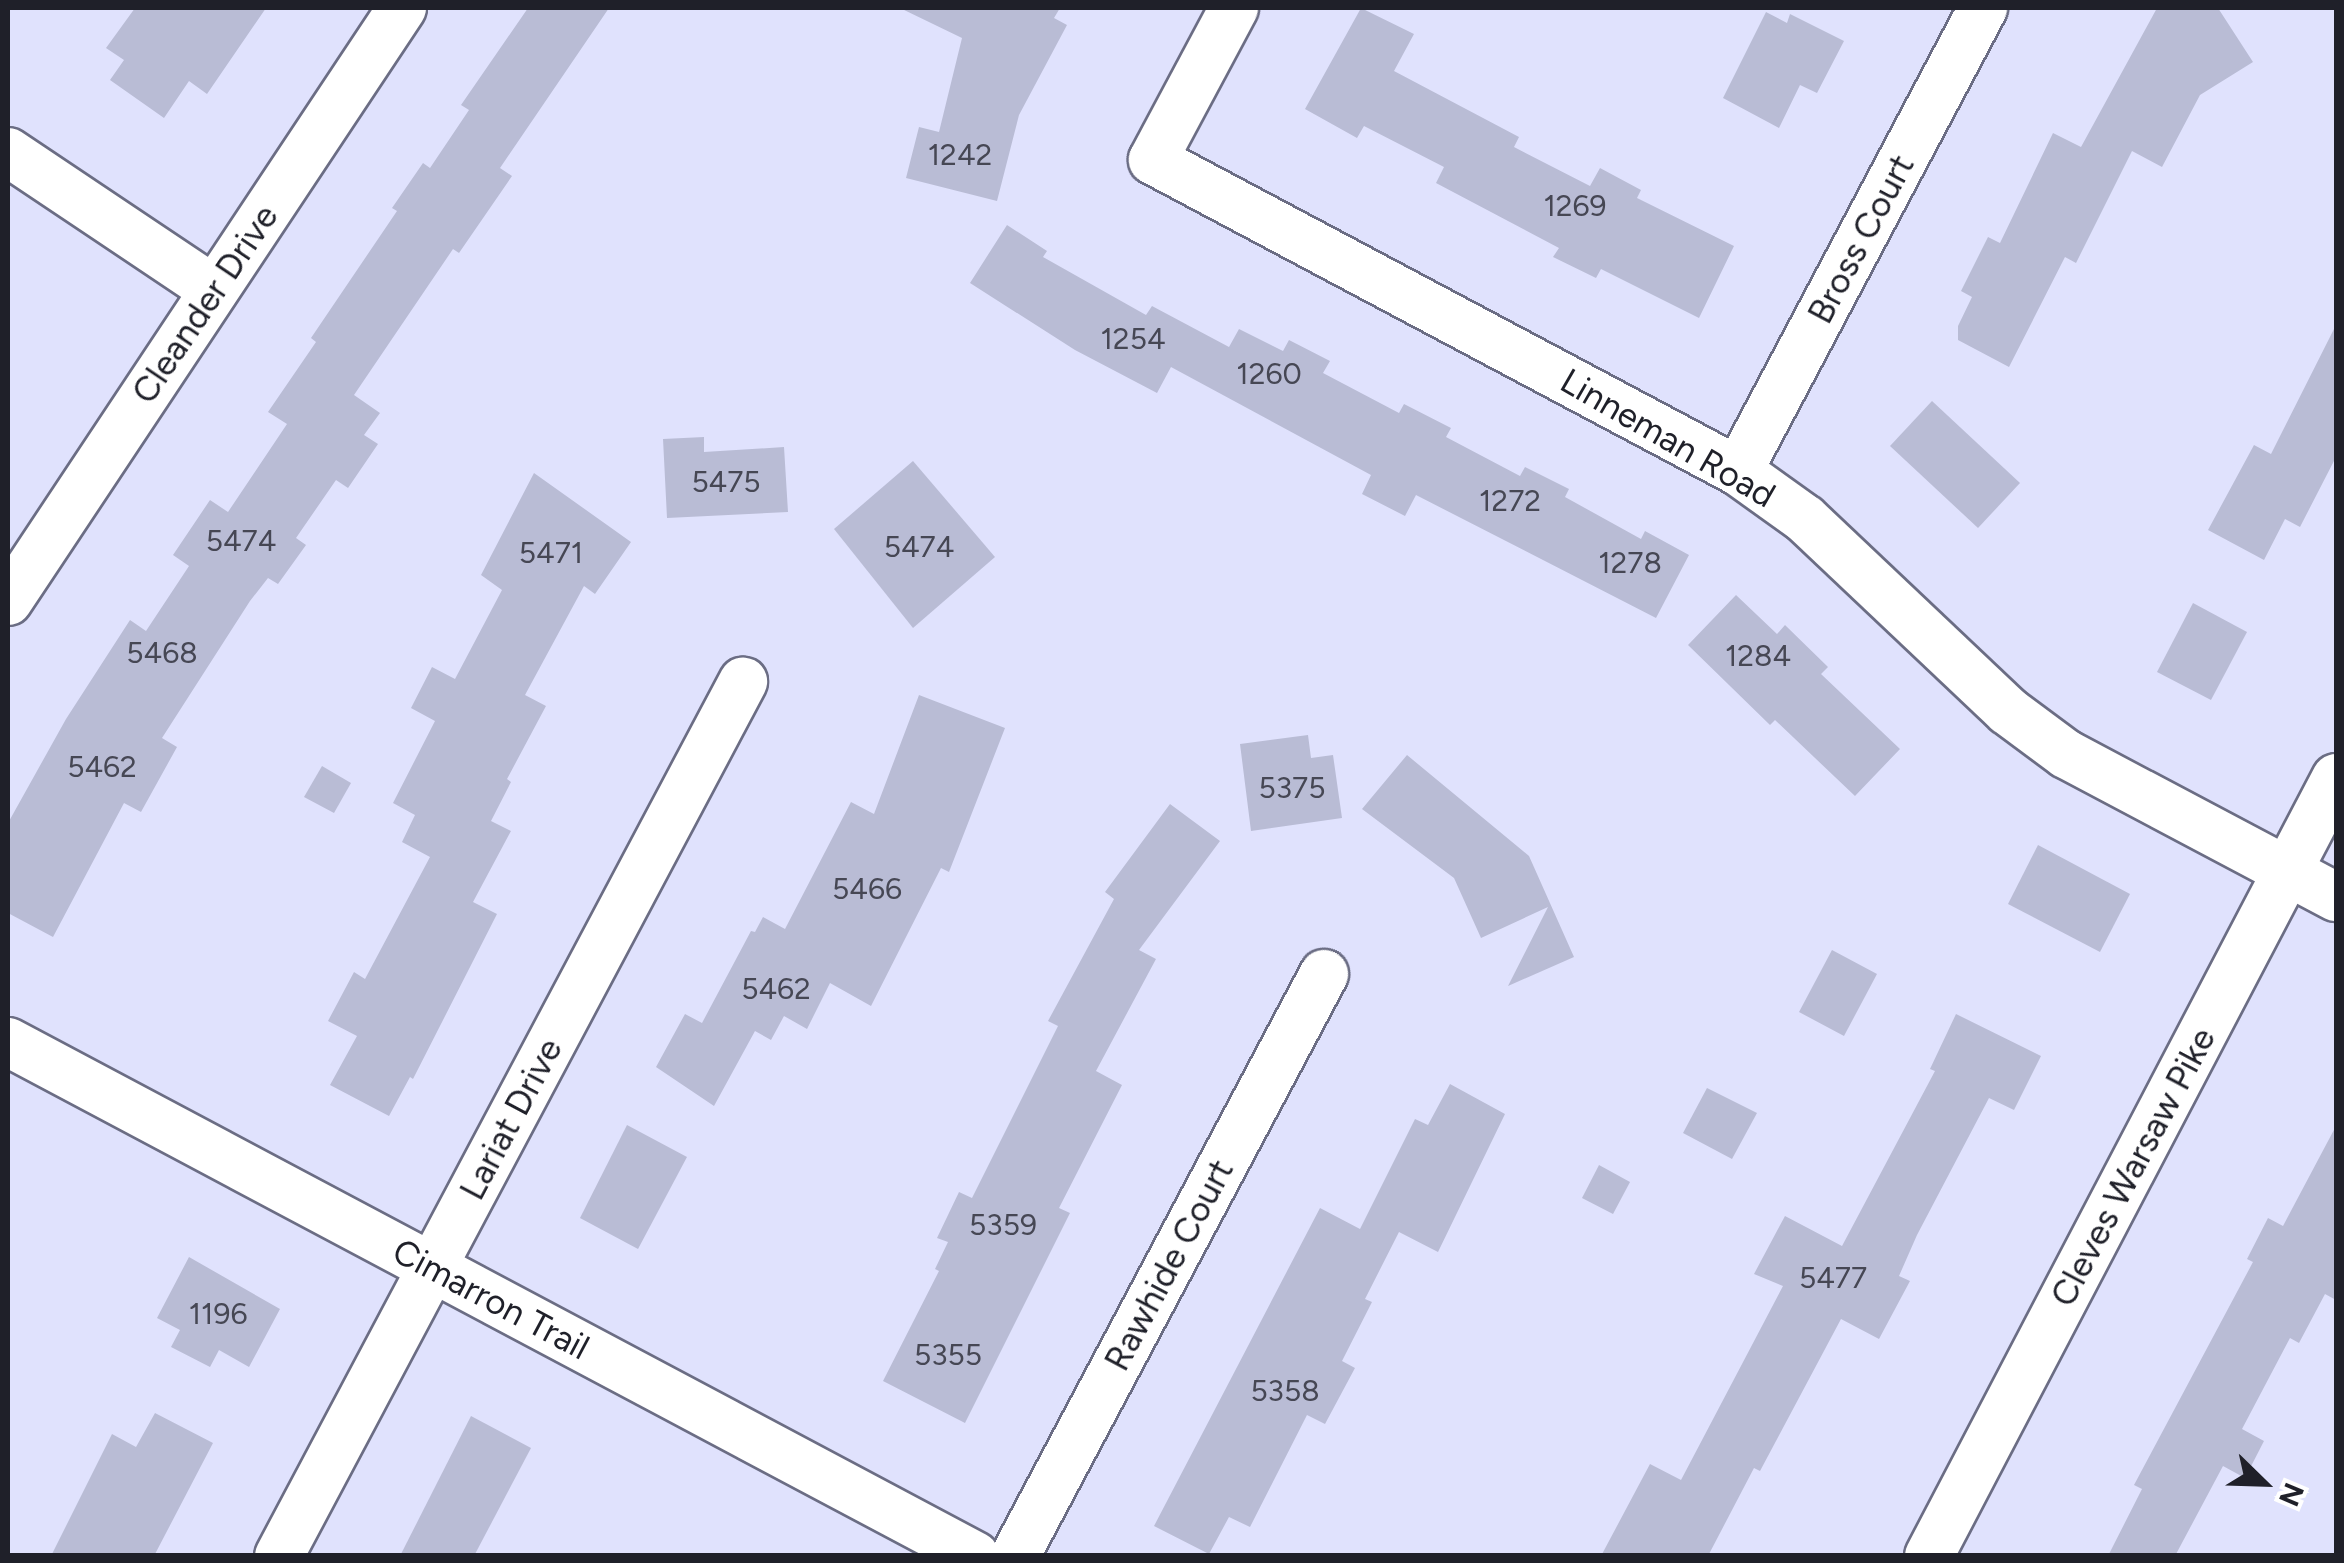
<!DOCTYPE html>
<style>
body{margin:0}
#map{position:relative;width:2344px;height:1563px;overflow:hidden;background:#e0e2fd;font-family:Figtree,sans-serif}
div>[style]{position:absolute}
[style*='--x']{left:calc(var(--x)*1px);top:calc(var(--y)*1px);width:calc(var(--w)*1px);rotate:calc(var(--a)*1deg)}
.building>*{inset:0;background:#b9bcd5}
.roads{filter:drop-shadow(2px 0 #6b6d84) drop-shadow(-2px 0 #6b6d84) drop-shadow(0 2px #6b6d84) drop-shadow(0 -2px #6b6d84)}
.minor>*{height:48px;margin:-24px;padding:0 24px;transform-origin:24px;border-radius:24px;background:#fff}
span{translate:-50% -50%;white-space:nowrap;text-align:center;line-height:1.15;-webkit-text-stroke:9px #fff;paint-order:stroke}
.number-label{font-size:30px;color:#464754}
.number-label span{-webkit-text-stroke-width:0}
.street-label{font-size:35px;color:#1f2029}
.frame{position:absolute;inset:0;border:10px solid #1f2029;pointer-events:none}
.north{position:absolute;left:2214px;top:1433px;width:100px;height:100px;-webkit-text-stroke:8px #fff;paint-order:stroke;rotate:113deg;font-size:28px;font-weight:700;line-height:40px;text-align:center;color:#1f2029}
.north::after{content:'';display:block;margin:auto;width:35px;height:45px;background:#1f2029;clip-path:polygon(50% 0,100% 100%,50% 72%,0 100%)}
</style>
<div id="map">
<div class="building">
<div style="clip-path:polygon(135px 8px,266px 8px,207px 94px,189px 81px,164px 118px,110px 80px,124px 60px,106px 48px)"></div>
<div style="clip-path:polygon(528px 8px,609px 8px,500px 168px,512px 176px,459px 253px,453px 249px,354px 395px,380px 413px,364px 435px,378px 444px,348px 488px,336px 480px,296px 538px,306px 545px,278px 584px,268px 578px,250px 601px,162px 738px,177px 747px,141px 812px,124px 803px,53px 937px,8px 913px,8px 823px,66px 719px,130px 620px,146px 631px,189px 566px,173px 555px,210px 500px,228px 512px,287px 424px,268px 412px,316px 342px,311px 338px,397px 211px,392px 208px,423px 163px,430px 168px,469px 110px,461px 105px)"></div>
<div style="clip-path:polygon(900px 8px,1060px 8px,1054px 18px,1067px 25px,1019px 115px,997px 201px,906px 178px,919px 127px,939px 132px,962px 38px)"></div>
<div style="clip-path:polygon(1361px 8px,1414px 34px,1394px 71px,1519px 137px,1514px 147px,1590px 186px,1600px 168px,1641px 190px,1637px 198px,1734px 246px,1699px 318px,1601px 269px,1596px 278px,1553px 257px,1559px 248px,1436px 183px,1444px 167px,1364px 126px,1357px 138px,1305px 109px)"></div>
<div style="clip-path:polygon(2157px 8px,2218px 8px,2253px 62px,2200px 95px,2162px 167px,2132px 151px,2076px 263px,2065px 257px,2009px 367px,1958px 340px,1958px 326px,1972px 297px,1961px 291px,1988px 237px,2000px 243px,2053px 133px,2081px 147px)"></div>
<div style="clip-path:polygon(1766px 12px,1787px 23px,1790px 14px,1844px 41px,1817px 93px,1800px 85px,1779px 128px,1723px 98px)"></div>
<div style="clip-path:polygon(1007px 225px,1047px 251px,1043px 257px,1146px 315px,1152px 306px,1229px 347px,1239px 329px,1283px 351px,1289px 340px,1330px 361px,1323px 373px,1399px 413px,1404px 404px,1451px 428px,1446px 437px,1520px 476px,1525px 467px,1569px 489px,1565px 497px,1641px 539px,1645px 531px,1689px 555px,1656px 618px,1416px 495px,1405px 516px,1362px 494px,1371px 475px,1171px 367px,1157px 393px,1075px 350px,970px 283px)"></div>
<div style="clip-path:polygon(2336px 325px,2336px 457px,2300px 527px,2285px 519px,2264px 560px,2208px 530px,2254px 445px,2271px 454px)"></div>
<div style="clip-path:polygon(1932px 401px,2020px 483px,1978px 528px,1890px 446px)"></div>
<div style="clip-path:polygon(704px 437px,704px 452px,784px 447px,788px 512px,667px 518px,663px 439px)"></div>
<div style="clip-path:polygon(913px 461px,995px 557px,913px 628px,834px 529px)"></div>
<div style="clip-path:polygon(534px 473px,631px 542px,595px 594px,584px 586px,525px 695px,546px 706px,507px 779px,511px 782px,491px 821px,511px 831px,473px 902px,497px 914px,413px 1079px,410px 1077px,389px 1116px,330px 1085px,357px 1036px,328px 1021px,354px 972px,365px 979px,430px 857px,402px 842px,415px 815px,393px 803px,435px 721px,411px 708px,432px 667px,455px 679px,502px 590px,481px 575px)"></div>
<div style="clip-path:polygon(1736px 595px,1777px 634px,1785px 625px,1828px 667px,1821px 674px,1900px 749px,1855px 796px,1775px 720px,1770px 725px,1688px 645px)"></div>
<div style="clip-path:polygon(2193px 603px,2247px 632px,2211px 700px,2157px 672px)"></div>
<div style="clip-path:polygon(919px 695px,1005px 728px,949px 872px,941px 868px,871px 1006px,830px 983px,807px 1029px,784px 1016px,771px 1040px,755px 1031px,714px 1106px,656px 1067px,685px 1014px,702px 1023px,751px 931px,755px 932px,763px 917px,785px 929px,851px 802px,874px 814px)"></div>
<div style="clip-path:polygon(1308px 735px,1311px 758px,1333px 755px,1342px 818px,1251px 831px,1240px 744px)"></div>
<div style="clip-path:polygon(1407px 755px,1529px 856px,1574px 957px,1508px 986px,1548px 907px,1481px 938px,1454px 878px,1362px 809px)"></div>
<div style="clip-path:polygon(322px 766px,351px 783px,334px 813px,304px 797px)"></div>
<div style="clip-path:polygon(1170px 804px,1220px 841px,1139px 950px,1156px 959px,1096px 1071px,1122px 1085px,1059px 1208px,1070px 1213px,965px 1423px,883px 1381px,939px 1271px,935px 1269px,948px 1242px,937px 1238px,959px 1192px,972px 1198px,1058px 1026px,1048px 1021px,1114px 899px,1105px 892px)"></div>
<div style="clip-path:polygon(2038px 845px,2130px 894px,2100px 952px,2008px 904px)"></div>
<div style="clip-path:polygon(1832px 950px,1877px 974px,1844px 1036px,1799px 1012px)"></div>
<div style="clip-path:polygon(1956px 1014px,2041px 1056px,2014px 1110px,1989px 1098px,1917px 1235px,1899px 1276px,1910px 1281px,1879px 1339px,1841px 1319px,1760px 1471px,1754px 1468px,1708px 1556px,1601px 1556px,1650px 1464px,1681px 1480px,1783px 1286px,1754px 1274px,1785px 1216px,1842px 1246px,1935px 1071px,1930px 1069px)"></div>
<div style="clip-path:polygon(1450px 1084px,1505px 1114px,1438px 1252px,1399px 1232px,1365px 1299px,1372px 1302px,1342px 1361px,1355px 1368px,1325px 1424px,1307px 1415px,1250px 1527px,1229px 1517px,1209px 1554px,1154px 1526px,1320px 1208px,1360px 1229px,1415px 1119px,1428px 1125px)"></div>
<div style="clip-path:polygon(1707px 1088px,1757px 1113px,1732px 1159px,1683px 1133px)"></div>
<div style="clip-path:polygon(627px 1125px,687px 1157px,638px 1249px,580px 1218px)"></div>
<div style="clip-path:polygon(2336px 1126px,2336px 1300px,2325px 1294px,2299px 1343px,2290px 1338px,2242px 1429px,2264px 1441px,2245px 1478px,2223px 1466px,2175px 1556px,2108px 1556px,2142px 1489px,2134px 1485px,2253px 1262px,2247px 1259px,2268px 1218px,2283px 1226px)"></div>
<div style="clip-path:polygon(1599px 1165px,1630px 1182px,1613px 1214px,1582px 1198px)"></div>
<div style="clip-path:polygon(189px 1257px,280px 1309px,249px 1367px,219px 1350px,210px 1367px,171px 1347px,180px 1330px,157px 1318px)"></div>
<div style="clip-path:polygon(155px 1413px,213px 1443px,154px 1556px,51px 1556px,112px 1434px,136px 1447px)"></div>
<div style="clip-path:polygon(471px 1416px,531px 1448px,474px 1556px,400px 1556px)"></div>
</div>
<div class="roads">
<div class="minor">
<div style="--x:1234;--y:8;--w:172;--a:118.1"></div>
<div style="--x:1153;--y:160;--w:663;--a:28"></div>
<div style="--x:1738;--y:471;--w:82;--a:35.6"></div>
<div style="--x:1805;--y:519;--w:279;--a:43.4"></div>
<div style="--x:2008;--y:711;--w:72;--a:36.6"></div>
<div style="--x:2066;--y:754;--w:306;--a:27.9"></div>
<div style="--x:8;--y:152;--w:248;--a:33.8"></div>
<div style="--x:1738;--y:471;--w:524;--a:-62.11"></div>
<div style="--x:8;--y:601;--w:712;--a:-56.4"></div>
<div style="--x:8;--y:1042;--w:1095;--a:27.99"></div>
<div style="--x:279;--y:1556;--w:990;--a:-62.04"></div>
<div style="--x:1015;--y:1556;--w:659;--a:-62.03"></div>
<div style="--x:1929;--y:1556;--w:878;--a:-62.38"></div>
</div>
</div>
<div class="number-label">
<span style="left:960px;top:155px">1242</span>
<span style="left:1575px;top:206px">1269</span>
<span style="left:1133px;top:339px">1254</span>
<span style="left:1269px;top:374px">1260</span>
<span style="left:726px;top:482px">5475</span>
<span style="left:1510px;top:501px">1272</span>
<span style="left:241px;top:541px">5474</span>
<span style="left:919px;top:547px">5474</span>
<span style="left:551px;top:553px">5471</span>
<span style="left:1630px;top:563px">1278</span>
<span style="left:162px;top:653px">5468</span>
<span style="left:1758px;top:656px">1284</span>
<span style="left:102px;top:767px">5462</span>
<span style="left:1292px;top:788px">5375</span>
<span style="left:867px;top:889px">5466</span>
<span style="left:776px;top:989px">5462</span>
<span style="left:1003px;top:1225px">5359</span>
<span style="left:1833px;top:1278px">5477</span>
<span style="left:218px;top:1314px">1196</span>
<span style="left:948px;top:1355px">5355</span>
<span style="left:1285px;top:1391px">5358</span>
</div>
<div class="street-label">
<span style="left:1861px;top:239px;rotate:-62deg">Bross Court</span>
<span style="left:205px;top:304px;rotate:-56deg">Cleander Drive</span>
<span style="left:1668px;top:438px;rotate:30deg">Linneman Road</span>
<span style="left:511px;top:1119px;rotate:-62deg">Lariat Drive</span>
<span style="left:2133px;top:1167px;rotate:-62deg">Cleves Warsaw Pike</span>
<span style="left:1169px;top:1265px;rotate:-62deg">Rawhide Court</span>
<span style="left:491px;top:1299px;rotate:28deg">Cimarron Trail</span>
</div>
<div class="frame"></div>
<div class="north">N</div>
</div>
